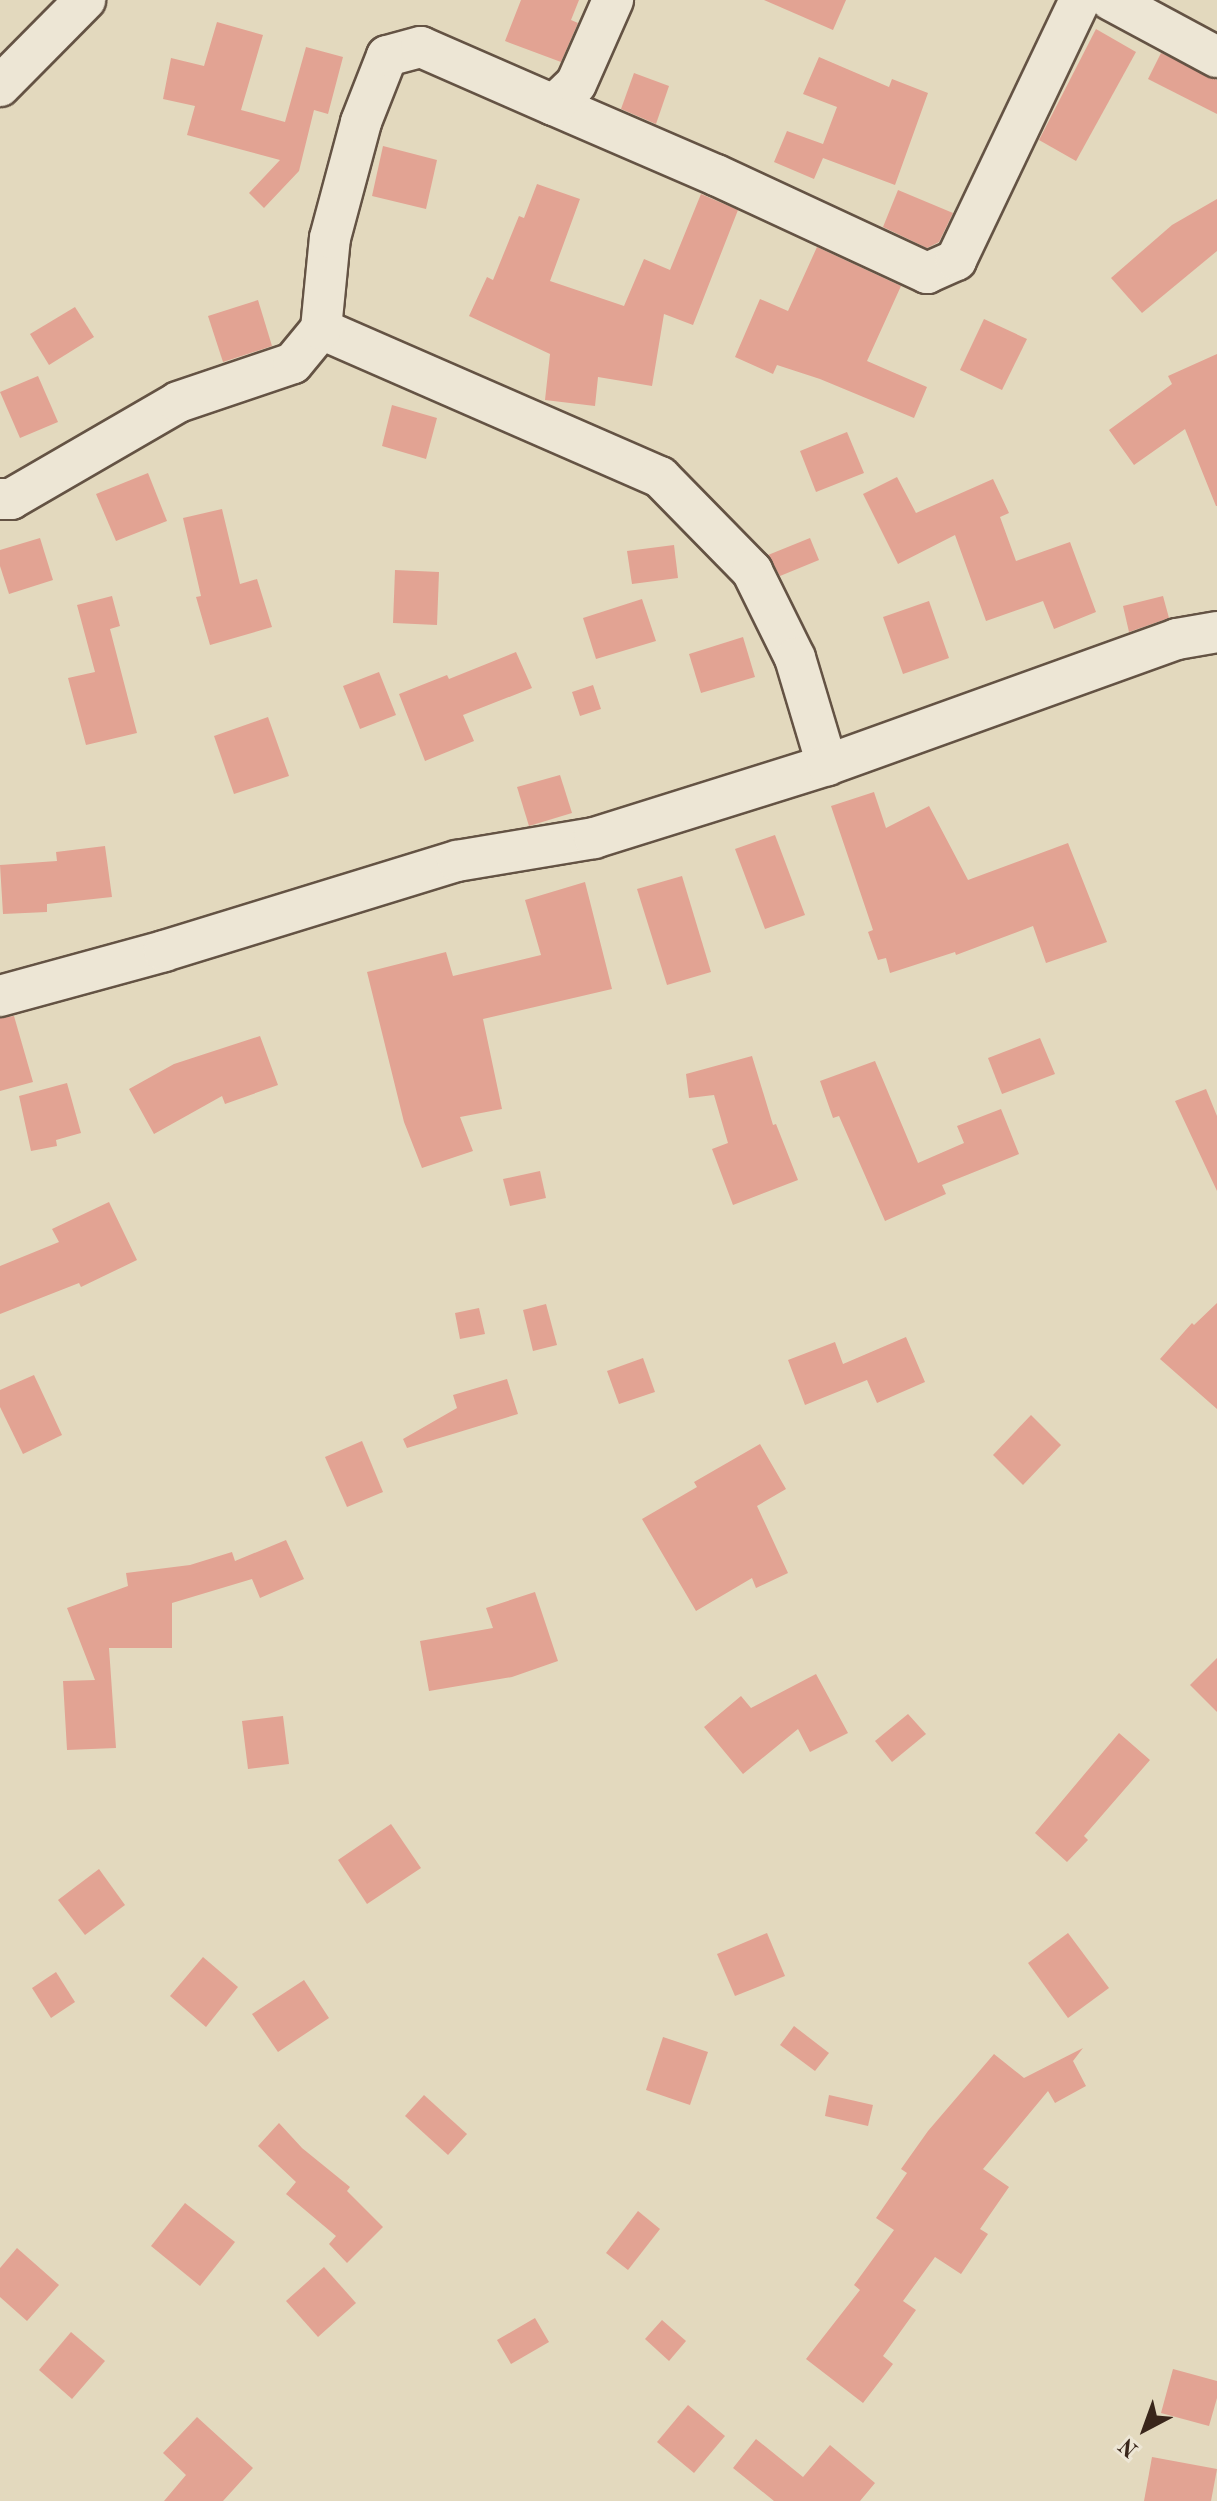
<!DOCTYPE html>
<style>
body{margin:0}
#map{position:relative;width:1217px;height:2501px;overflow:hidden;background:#e3d9be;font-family:"Old Standard TT",serif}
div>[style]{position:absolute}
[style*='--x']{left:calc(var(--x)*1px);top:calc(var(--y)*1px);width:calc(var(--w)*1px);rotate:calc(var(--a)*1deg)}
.building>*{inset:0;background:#e2a393}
.roads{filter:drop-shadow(2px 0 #645344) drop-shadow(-2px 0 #645344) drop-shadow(0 2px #645344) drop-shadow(0 -2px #645344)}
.minor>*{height:40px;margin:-20px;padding:0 20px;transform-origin:20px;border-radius:20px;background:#ede6d5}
span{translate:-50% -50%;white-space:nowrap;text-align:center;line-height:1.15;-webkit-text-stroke:8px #ede6d5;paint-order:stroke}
.north{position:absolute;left:1105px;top:2389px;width:80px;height:80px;-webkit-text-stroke:6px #ede6d5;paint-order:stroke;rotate:221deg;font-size:22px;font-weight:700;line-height:32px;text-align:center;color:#39261b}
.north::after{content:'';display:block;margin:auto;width:28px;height:36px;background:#39261b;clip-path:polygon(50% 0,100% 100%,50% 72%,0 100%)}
</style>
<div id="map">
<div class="building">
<div style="clip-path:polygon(521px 0,579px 0,571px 20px,578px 23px,561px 62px,505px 41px)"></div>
<div style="clip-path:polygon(764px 0,846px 0,833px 30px)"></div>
<div style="clip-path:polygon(217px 22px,263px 35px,241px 110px,285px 122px,306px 47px,343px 57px,328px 114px,314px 110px,299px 171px,264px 208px,249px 193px,280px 160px,187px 135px,195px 106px,163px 99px,171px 58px,204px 66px)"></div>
<div style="clip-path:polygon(1096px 29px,1136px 52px,1076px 161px,1039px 140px)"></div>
<div style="clip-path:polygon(1161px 53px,1217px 80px,1217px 114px,1148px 79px)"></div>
<div style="clip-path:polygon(819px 57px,889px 87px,892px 79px,928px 93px,895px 185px,823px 158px,814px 179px,774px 162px,787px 131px,823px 144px,837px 107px,803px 94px)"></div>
<div style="clip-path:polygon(634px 73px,669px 86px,656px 124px,621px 109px)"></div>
<div style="clip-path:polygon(383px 146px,437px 160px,426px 209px,372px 196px)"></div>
<div style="clip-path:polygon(537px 184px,580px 199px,550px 281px,624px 306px,644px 259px,670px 270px,701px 194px,738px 210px,693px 325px,664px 314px,652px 386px,598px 377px,595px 406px,545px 400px,550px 354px,469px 316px,487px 277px,493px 280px,519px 216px,524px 218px)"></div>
<div style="clip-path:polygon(898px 190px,953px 213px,939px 242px,927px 248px,883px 227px)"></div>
<div style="clip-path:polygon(1217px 199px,1217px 251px,1142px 313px,1111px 278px,1172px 225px)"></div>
<div style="clip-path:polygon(817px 247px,901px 286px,867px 361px,927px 387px,914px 418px,820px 379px,777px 365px,773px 374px,735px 357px,760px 299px,788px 311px)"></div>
<div style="clip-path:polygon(258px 300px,272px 346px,223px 362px,208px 316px)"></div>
<div style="clip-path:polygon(75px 307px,94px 337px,49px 365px,30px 334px)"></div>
<div style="clip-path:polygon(984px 319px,1027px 339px,1002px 390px,960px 370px)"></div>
<div style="clip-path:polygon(1217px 354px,1217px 506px,1216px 506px,1185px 429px,1134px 465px,1109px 430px,1172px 384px,1168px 376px)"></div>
<div style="clip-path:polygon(38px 376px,58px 422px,20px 438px,0 392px)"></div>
<div style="clip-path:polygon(392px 405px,437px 418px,426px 459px,382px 446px)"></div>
<div style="clip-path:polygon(847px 432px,864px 473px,816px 492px,800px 451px)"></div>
<div style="clip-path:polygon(148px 473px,167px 521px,116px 541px,96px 494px)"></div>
<div style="clip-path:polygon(897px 477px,916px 513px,993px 479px,1009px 513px,1000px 517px,1016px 561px,1070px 542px,1096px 612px,1054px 629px,1043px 601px,986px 621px,955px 535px,898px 564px,863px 494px)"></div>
<div style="clip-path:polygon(222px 509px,240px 584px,257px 579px,272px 627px,210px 645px,196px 597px,201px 596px,183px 518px)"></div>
<div style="clip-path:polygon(40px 538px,53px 580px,9px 594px,0 566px,0 550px)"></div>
<div style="clip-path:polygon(810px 538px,819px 560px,780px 576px,768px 555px)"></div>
<div style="clip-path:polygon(674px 545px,678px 578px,632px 584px,627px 551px)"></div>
<div style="clip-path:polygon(395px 570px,439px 572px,437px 625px,393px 623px)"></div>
<div style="clip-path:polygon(112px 596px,120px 626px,110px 629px,137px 733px,86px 745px,68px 678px,95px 672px,77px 605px)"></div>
<div style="clip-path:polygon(1163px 596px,1169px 618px,1129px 632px,1123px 606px)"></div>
<div style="clip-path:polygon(642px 599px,656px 641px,596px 659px,583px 618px)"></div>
<div style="clip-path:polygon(929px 601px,949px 658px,903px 674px,883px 617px)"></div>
<div style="clip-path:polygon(743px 637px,755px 677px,701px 693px,689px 654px)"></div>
<div style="clip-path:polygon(516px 652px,532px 688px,463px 715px,474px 741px,425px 761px,399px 694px,447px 675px,449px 679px)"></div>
<div style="clip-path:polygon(379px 672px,396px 715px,360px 729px,343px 686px)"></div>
<div style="clip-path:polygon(593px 685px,601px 709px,580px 716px,572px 692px)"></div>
<div style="clip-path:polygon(268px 717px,289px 776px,234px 794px,214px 736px)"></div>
<div style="clip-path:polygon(560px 775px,572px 813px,529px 826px,517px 787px)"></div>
<div style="clip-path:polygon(874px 792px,886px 828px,929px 806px,968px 880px,1068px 843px,1107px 942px,1046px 963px,1033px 926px,956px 955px,955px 952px,890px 973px,886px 958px,878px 960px,868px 932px,873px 930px,831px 806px)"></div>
<div style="clip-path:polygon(775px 835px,805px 915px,765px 929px,735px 849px)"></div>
<div style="clip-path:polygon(105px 846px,112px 897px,47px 904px,47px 912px,3px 914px,0 865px,57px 861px,56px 852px)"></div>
<div style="clip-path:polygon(682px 876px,711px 972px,667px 985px,637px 889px)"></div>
<div style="clip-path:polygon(585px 882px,612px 989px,483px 1019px,502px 1109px,460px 1117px,473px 1151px,422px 1168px,404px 1122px,367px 972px,446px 952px,453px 976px,541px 955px,525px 900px)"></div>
<div style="clip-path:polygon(14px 1016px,33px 1082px,0 1091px,0 1018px)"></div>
<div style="clip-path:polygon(260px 1036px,278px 1085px,225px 1104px,222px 1096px,154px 1134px,129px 1089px,174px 1064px)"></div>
<div style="clip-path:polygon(1040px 1038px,1055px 1074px,1002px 1094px,988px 1058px)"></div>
<div style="clip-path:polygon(752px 1056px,773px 1125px,776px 1124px,798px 1180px,733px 1205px,712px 1149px,728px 1143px,714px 1095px,689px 1098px,686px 1074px)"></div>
<div style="clip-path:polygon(875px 1061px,918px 1163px,964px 1143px,957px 1126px,1001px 1109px,1019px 1154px,942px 1185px,946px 1194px,885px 1221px,839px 1116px,833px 1118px,820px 1081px)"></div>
<div style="clip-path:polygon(67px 1083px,81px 1133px,56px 1140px,57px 1146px,31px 1151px,19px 1096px)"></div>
<div style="clip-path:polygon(1206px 1089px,1217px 1116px,1217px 1191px,1175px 1101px)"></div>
<div style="clip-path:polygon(540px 1171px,546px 1198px,510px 1206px,503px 1179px)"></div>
<div style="clip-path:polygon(109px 1202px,137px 1260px,81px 1287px,79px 1283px,0 1314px,0 1266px,59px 1242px,52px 1229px)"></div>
<div style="clip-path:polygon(1217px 1303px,1217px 1409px,1160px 1359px,1192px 1323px,1194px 1325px)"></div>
<div style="clip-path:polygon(546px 1304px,557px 1345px,533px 1351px,523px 1310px)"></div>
<div style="clip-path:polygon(479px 1308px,485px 1334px,460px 1339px,455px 1313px)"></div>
<div style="clip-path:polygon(906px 1337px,925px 1382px,877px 1403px,867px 1380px,805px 1405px,788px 1360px,835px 1342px,843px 1364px)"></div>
<div style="clip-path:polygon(643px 1358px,655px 1392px,619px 1404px,607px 1371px)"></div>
<div style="clip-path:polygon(34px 1375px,62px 1435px,23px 1454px,0 1407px,0 1390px)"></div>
<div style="clip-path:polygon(507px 1379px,518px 1414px,407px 1448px,403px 1439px,457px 1408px,453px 1395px)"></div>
<div style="clip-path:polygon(1031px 1415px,1061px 1445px,1023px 1485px,993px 1455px)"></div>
<div style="clip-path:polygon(362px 1441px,383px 1492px,347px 1507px,325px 1457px)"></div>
<div style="clip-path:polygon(760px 1444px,786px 1489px,757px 1506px,788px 1573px,756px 1588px,752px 1578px,696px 1611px,642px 1519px,697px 1487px,694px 1482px)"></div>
<div style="clip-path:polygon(286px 1540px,304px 1579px,260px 1598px,252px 1579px,172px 1603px,172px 1648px,109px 1648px,116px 1748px,67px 1750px,63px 1681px,95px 1680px,67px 1608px,128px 1586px,126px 1573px,190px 1565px,232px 1552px,235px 1561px)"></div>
<div style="clip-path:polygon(535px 1592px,558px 1661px,512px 1677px,429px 1691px,420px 1641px,493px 1628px,486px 1608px)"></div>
<div style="clip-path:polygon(1217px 1658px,1217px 1712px,1190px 1685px)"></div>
<div style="clip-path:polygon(816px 1674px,848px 1733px,810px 1752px,798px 1729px,743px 1774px,704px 1727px,741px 1696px,751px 1708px)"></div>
<div style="clip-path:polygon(908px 1714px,926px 1734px,892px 1762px,875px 1741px)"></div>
<div style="clip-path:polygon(283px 1716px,289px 1764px,248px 1769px,242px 1721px)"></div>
<div style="clip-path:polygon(1119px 1733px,1150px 1760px,1084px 1836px,1088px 1840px,1067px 1862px,1035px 1833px)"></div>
<div style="clip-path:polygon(391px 1824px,421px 1868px,367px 1904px,338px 1860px)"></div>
<div style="clip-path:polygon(99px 1869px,125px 1905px,85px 1935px,58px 1900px)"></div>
<div style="clip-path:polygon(767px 1933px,785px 1976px,735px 1996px,717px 1954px)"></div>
<div style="clip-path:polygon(1068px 1933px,1109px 1988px,1068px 2018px,1028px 1963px)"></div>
<div style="clip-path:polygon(203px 1957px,238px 1987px,206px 2027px,170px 1996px)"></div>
<div style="clip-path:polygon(56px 1972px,75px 2002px,51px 2018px,32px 1988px)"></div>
<div style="clip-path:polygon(304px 1980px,329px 2018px,278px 2052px,252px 2014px)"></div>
<div style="clip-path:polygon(794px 2026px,829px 2053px,815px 2071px,780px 2045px)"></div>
<div style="clip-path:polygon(663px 2037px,708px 2052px,690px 2105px,646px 2090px)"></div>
<div style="clip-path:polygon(1083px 2048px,1073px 2061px,1086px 2086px,1055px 2103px,1048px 2091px,983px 2169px,1009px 2187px,980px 2229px,988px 2234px,961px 2274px,935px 2257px,903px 2301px,916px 2310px,883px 2356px,893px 2364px,863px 2403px,806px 2359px,860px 2290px,854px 2285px,894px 2230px,876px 2218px,907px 2173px,901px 2169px,928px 2131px,994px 2054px,1024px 2078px)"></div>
<div style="clip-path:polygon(424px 2095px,467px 2134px,448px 2155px,405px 2116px)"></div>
<div style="clip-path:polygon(829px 2095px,873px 2105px,868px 2126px,825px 2116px)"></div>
<div style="clip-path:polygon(279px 2123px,302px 2148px,350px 2187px,347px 2191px,383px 2227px,347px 2263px,329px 2244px,336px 2236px,286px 2194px,296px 2182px,258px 2146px)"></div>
<div style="clip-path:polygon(185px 2203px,235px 2242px,200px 2286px,151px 2246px)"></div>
<div style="clip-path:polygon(638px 2211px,660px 2229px,628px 2270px,606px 2253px)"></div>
<div style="clip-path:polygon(17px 2248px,59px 2285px,27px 2321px,0 2297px,0 2268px)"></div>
<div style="clip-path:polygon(324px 2267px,356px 2303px,318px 2337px,286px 2301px)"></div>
<div style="clip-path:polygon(535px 2318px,549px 2342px,511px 2364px,497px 2340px)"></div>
<div style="clip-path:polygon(662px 2320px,686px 2341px,669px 2361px,645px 2339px)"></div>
<div style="clip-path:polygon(71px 2332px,105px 2361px,72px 2399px,39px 2370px)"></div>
<div style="clip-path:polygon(1173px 2369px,1217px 2381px,1217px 2398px,1209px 2426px,1161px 2413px)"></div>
<div style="clip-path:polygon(688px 2405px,725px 2436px,694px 2473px,657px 2442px)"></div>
<div style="clip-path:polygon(197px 2417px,253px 2468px,223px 2501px,164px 2501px,186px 2475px,163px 2453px)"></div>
<div style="clip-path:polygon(756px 2439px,803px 2477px,830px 2445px,875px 2483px,860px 2501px,774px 2501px,733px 2468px)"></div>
<div style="clip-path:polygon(1152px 2457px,1217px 2469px,1211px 2501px,1144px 2501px)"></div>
</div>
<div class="roads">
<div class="minor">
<div style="--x:1111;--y:0;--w:120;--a:28.3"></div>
<div style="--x:0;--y:86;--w:121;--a:-45.3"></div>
<div style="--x:554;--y:105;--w:176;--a:23.4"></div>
<div style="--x:716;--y:175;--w:233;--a:24.9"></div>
<div style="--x:927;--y:273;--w:32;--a:-24"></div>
<div style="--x:956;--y:260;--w:288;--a:-64.5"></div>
<div style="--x:321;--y:329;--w:370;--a:23.6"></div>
<div style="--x:660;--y:477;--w:132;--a:45.6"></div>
<div style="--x:752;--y:571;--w:97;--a:63.7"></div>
<div style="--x:795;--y:658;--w:112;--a:73.3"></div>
<div style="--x:0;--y:499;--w:11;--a:0"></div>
<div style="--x:11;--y:499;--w:193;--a:-30.1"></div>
<div style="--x:178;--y:402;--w:121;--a:-18.7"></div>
<div style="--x:293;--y:363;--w:44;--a:-50.5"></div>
<div style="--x:321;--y:329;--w:91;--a:-84.4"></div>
<div style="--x:330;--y:238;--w:120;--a:-75"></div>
<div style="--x:361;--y:122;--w:71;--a:-68.5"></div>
<div style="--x:387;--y:56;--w:35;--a:-15"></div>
<div style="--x:421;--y:47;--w:145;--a:23.6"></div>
<div style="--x:554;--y:105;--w:30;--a:-44"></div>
<div style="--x:576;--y:84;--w:92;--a:-66.2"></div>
<div style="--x:0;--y:996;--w:170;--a:-15.3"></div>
<div style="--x:164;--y:951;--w:307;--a:-17.1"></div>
<div style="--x:457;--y:861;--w:139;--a:-9.5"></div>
<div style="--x:594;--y:838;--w:244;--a:-17.4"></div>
<div style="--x:827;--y:765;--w:372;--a:-19.8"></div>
<div style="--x:1177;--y:639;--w:41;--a:-9.9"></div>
</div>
</div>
<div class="north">N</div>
</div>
